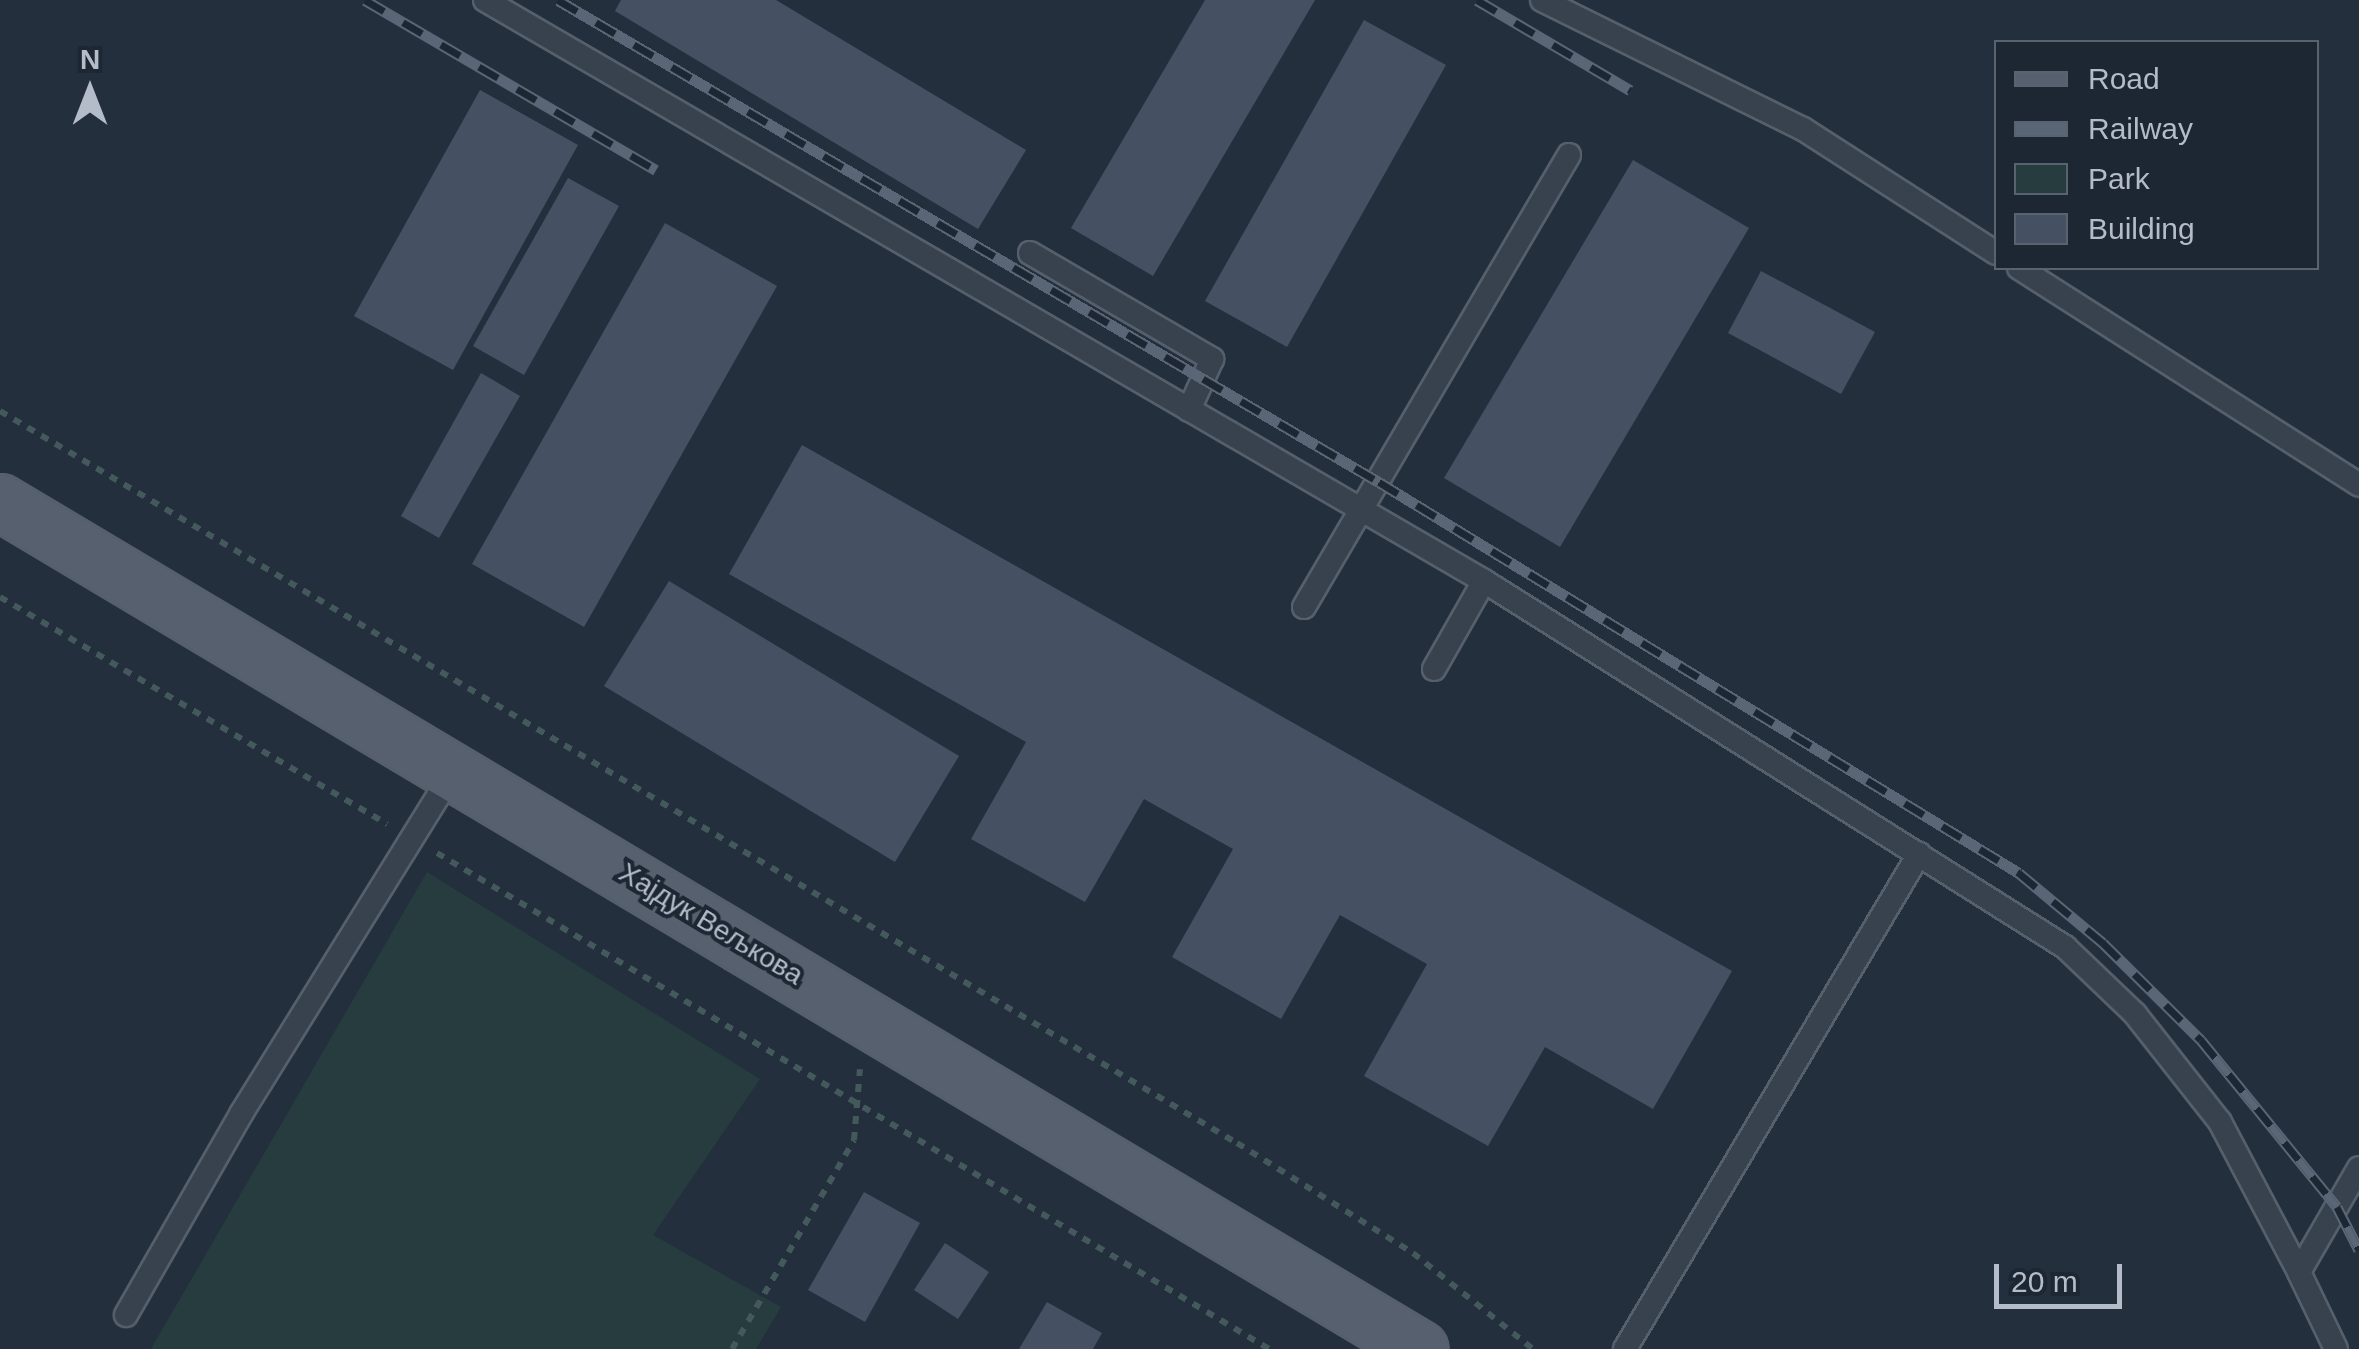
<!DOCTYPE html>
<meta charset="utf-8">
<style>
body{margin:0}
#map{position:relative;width:2359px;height:1349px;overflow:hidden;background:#242f3e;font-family:Arial,sans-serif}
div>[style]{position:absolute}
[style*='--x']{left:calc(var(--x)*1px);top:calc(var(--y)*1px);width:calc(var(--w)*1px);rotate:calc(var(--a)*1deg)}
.green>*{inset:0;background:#263c3f}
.building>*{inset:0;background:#455162}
.path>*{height:6px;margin-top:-3px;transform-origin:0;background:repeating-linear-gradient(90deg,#44595c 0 8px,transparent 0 16px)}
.roads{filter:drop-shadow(2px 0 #565f6c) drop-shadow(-2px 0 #565f6c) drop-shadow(0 2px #565f6c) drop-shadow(0 -2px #565f6c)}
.lane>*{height:22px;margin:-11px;padding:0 11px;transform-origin:11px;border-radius:11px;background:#38414e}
.primary>*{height:55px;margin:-27.5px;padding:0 27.5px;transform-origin:27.5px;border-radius:27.5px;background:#56606e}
.rail>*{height:11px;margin-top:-5.5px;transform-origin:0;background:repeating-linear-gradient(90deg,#1d2633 0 22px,#5a6575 0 44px);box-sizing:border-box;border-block:2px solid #5a6575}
span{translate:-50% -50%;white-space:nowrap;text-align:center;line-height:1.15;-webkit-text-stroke:8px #1d2633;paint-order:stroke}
.street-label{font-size:28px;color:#b4bcc9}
.legend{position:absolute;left:1994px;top:40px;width:325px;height:230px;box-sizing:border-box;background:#1d2633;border:2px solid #59626f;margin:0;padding:12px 18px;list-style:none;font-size:30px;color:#b4bcc9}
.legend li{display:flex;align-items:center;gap:20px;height:50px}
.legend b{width:50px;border:2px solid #59626f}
.north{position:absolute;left:40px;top:40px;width:100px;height:100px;-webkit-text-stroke:8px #1d2633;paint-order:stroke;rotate:0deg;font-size:28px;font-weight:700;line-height:40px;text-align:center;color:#b4bcc9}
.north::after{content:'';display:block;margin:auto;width:35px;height:45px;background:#b4bcc9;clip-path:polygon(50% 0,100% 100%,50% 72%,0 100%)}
.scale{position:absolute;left:1994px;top:1264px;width:128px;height:45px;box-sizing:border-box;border:5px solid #b4bcc9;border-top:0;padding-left:12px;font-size:30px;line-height:35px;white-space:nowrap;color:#b4bcc9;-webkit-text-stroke:8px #1d2633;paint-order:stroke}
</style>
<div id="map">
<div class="green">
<div style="clip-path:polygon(427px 872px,760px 1079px,653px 1235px,781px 1307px,756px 1349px,151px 1349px)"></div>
</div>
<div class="building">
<div style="clip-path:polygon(621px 0,776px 0,1026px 150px,978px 229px,615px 11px)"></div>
<div style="clip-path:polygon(1205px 0,1315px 0,1153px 276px,1071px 228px)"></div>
<div style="clip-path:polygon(1364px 20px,1446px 65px,1287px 347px,1205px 301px)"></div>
<div style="clip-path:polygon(480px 90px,578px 145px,453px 370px,354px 316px)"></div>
<div style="clip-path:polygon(1633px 160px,1749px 228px,1560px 547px,1444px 478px)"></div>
<div style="clip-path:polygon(568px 178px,619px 206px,524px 375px,473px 346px)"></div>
<div style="clip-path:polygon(665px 223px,777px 286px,584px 627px,472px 564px)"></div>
<div style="clip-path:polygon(1761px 271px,1875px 332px,1841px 394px,1728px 333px)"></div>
<div style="clip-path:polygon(481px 373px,520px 396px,439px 538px,401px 516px)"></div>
<div style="clip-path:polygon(802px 445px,1732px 971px,1653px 1109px,1545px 1047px,1488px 1146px,1364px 1076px,1427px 964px,1340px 915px,1281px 1019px,1172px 957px,1233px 849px,1144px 799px,1085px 902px,971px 839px,1026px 742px,729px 574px)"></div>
<div style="clip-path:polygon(669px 581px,959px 756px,895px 862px,604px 686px)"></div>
<div style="clip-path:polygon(864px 1192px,920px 1223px,865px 1322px,808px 1290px)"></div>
<div style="clip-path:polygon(945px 1243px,989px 1272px,958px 1319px,914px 1290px)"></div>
<div style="clip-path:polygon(1047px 1302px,1102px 1333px,1093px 1349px,1019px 1349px)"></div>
</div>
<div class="path">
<div style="--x:0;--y:411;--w:1437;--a:30.62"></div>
<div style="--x:1237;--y:1143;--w:208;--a:32"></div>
<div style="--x:1413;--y:1253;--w:154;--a:38.7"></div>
<div style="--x:0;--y:597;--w:449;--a:30.4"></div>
<div style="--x:437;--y:853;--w:969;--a:30.8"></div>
<div style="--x:732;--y:1349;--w:242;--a:-59.7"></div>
<div style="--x:854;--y:1140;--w:71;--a:-85.2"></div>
</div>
<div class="roads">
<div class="lane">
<div style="--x:485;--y:0;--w:1156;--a:30.18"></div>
<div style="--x:1484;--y:581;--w:687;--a:32.21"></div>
<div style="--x:2065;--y:947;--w:97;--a:43.7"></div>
<div style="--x:2135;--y:1014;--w:137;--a:51.8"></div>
<div style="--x:2220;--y:1122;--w:170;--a:62.2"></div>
<div style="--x:1542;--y:0;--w:291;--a:26.3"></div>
<div style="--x:1803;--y:129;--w:229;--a:32.7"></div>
<div style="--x:1030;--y:253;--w:211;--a:30.2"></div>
<div style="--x:1212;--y:359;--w:56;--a:114.3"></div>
<div style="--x:2019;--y:268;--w:403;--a:32.5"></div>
<div style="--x:1304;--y:607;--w:524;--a:-59.62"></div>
<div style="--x:1434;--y:669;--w:101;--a:-60.4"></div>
<div style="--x:126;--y:1315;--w:232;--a:-60.2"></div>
<div style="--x:241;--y:1114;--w:404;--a:-58.2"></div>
<div style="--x:1625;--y:1349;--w:576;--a:-59.29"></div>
<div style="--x:2336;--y:1349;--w:85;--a:-115.7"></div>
<div style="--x:2299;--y:1272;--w:120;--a:-60"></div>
</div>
<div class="primary">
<div style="--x:0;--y:502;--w:1653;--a:30.82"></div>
</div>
</div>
<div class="rail">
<div style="--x:365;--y:0;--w:337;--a:30.3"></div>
<div style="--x:558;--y:0;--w:952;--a:30.42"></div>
<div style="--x:1379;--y:482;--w:750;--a:31.42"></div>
<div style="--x:2019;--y:873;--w:109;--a:39.8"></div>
<div style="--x:2103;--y:943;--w:138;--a:44.7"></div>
<div style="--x:2201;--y:1040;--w:215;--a:50.8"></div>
<div style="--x:2337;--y:1207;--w:48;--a:62.9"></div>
<div style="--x:1477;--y:0;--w:178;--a:30.5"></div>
</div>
<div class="street-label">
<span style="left:711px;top:924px;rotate:31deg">Хајдук Вељкова</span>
</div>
<ul class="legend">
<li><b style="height:12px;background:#56606e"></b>Road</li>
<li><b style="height:12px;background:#5a6575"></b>Railway</li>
<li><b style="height:28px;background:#263c3f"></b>Park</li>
<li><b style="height:28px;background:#455162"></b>Building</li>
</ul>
<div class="north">N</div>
<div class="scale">20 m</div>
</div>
